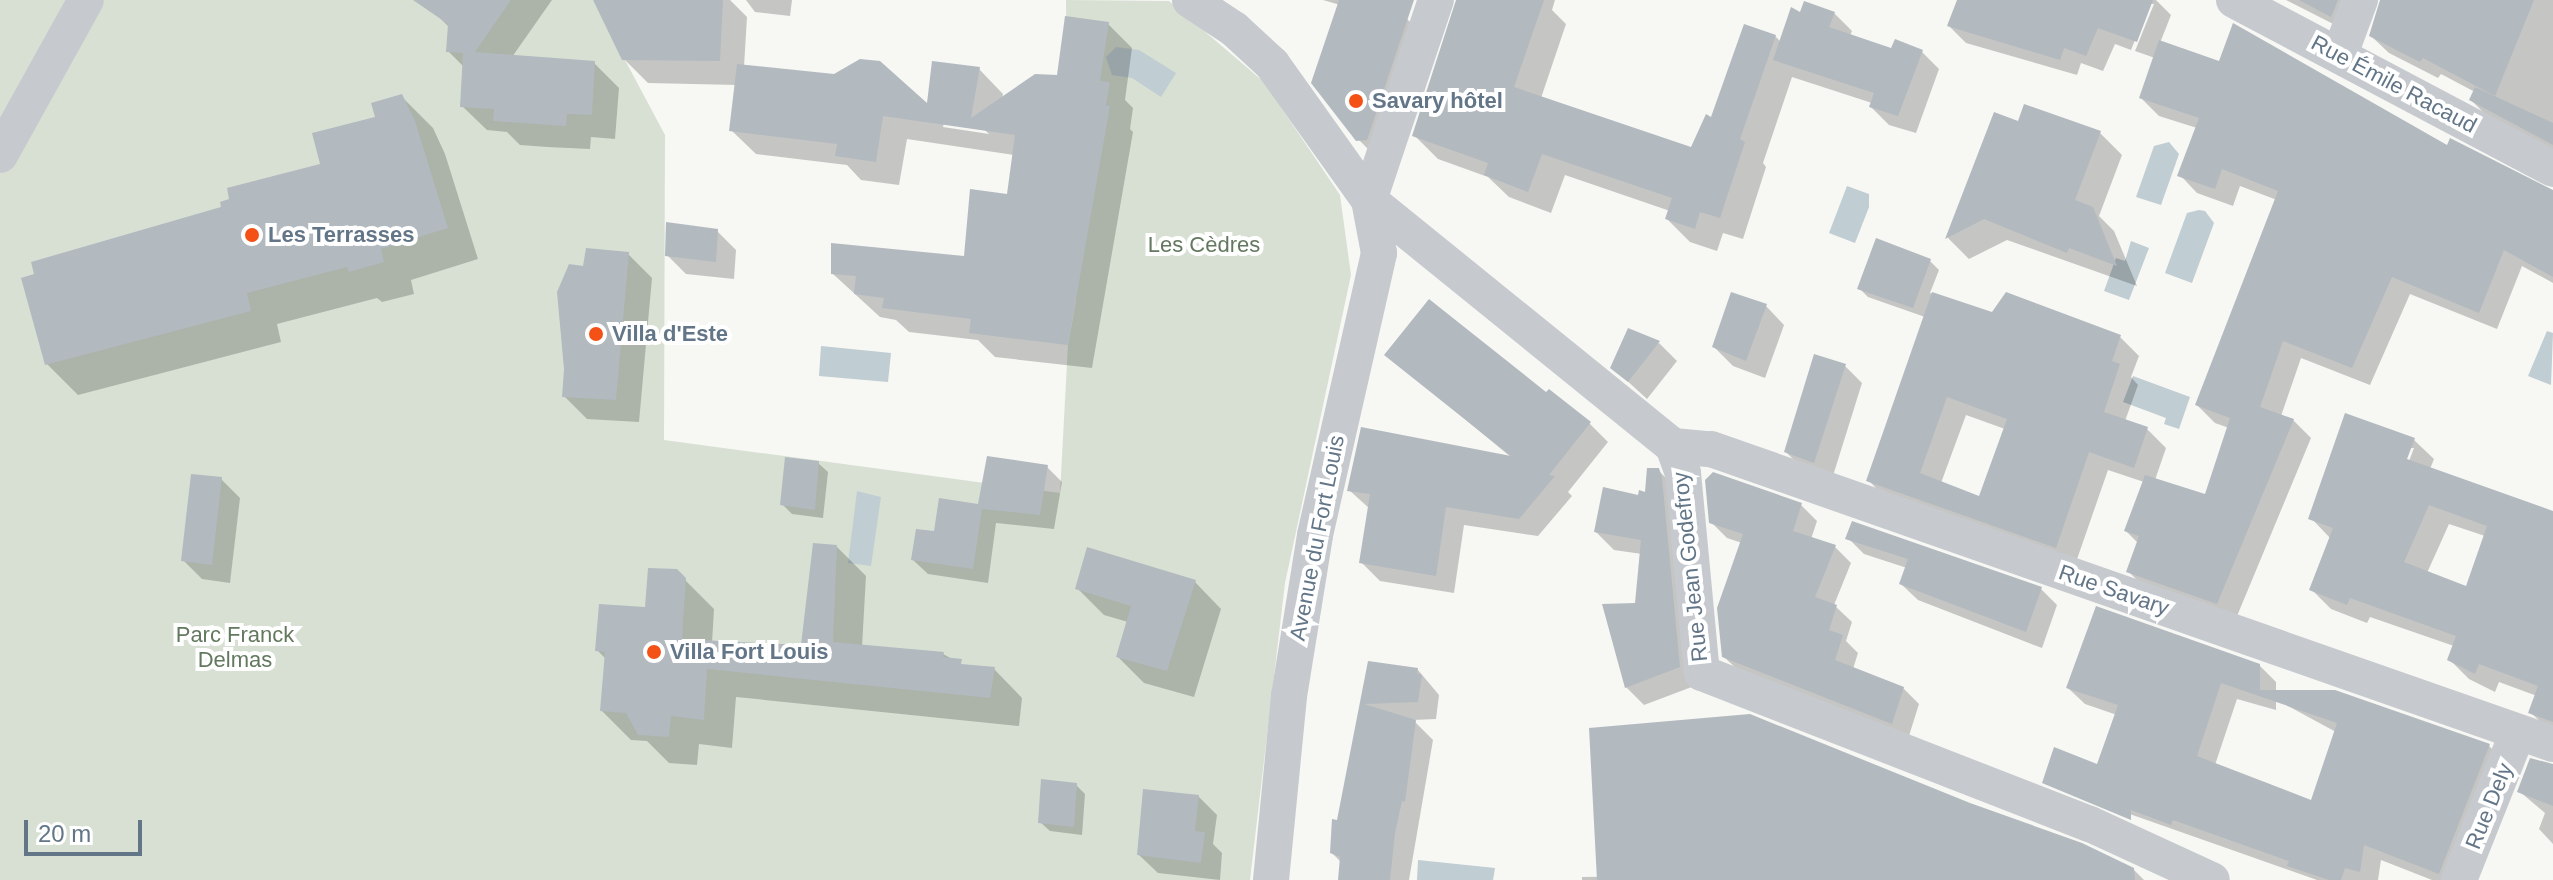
<!DOCTYPE html>
<meta charset="utf-8">
<style>
body{margin:0}
#map{position:relative;width:2553px;height:880px;overflow:hidden;background:#f7f7f4;font-family:Arial,sans-serif}
div>[style]{position:absolute}
[style*='--x']{left:calc(var(--x)*1px);top:calc(var(--y)*1px);width:calc(var(--w)*1px);rotate:calc(var(--a)*1deg)}
.green>*{inset:0;background:#d8e0d4}
.water>*{inset:0;background:#c0cdd2}
.shadow>*{inset:0;background:#0003}
.building>*{inset:0;background:#b2b9bf}
.street>*{height:36px;margin:-18px;padding:0 18px;transform-origin:18px;border-radius:18px;background:#c6cace}
.dots>*{width:22px;height:22px;translate:-50% -50%;box-sizing:border-box;border:4px solid #fff;border-radius:50%}
span{translate:-50% -50%;white-space:nowrap;text-align:center;line-height:1.15;-webkit-text-stroke:8px #fff;paint-order:stroke}
.street-label{font-size:22px;color:#637688}
.poi-label{font-size:22px;color:#637688;font-weight:700}
.left{translate:0 -50%;text-align:left}
.park-label{font-size:22px;color:#63795f}
.scale{position:absolute;left:24px;top:820px;width:118px;height:36px;box-sizing:border-box;border:4px solid #637688;border-top:0;padding-left:10px;font-size:24px;line-height:28px;white-space:nowrap;color:#637688;-webkit-text-stroke:6px #fff;paint-order:stroke}
</style>
<div id="map">
<div class="green">
<div style="clip-path:polygon(0 0,593px 0,665px 135px,664px 440px,1060px 493px,1068px 345px,1076px 301px,1068px 298px,1066px 0,1169px 1px,1264px 82px,1340px 195px,1351px 275px,1285px 583px,1250px 880px,0 880px)"></div>
</div>
<div class="water">
<div style="clip-path:polygon(1116px 47px,1139px 50px,1176px 73px,1161px 97px,1132px 78px,1112px 75px,1106px 57px)"></div>
<div style="clip-path:polygon(2169px 142px,2179px 154px,2161px 205px,2136px 197px,2154px 146px)"></div>
<div style="clip-path:polygon(1847px 186px,1869px 194px,1869px 207px,1855px 243px,1829px 233px)"></div>
<div style="clip-path:polygon(2199px 210px,2205px 211px,2214px 223px,2192px 283px,2165px 273px,2187px 213px)"></div>
<div style="clip-path:polygon(2131px 241px,2149px 248px,2129px 300px,2104px 291px,2116px 258px,2125px 261px)"></div>
<div style="clip-path:polygon(2547px 331px,2553px 333px,2551px 385px,2528px 376px)"></div>
<div style="clip-path:polygon(821px 346px,891px 353px,888px 382px,819px 376px)"></div>
<div style="clip-path:polygon(2133px 376px,2190px 397px,2179px 429px,2164px 424px,2166px 418px,2123px 402px)"></div>
<div style="clip-path:polygon(857px 491px,881px 497px,871px 566px,848px 563px)"></div>
<div style="clip-path:polygon(1418px 860px,1495px 868px,1493px 880px,1417px 880px)"></div>
</div>
<div class="shadow">
<div style="clip-path:polygon(435px 0,552px 0,512px 57px,594px 63px,619px 88px,615px 139px,591px 137px,590px 149px,547px 147px,520px 145px,507px 132px,487px 130px,462px 106px,464px 67px,448px 51px,450px 28px,437px 15px)"></div>
<div style="clip-path:polygon(evenodd,596px 0,730px 0,747px 17px,744px 67px,929px 107px,979px 69px,1003px 94px,1002px 99px,1059px 77px,1108px 24px,1132px 48px,1125px 100px,1133px 108px,1130px 129px,1133px 132px,1092px 368px,995px 357px,978px 340px,909px 332px,896px 320px,880px 317px,833px 274px,966px 259px,1008px 196px,1014px 155px,907px 139px,899px 185px,861px 180px,847px 165px,756px 154px,731px 130px,737px 85px,648px 83px,624px 59px,596px 0,944px 123px,984px 129px,989px 134px,943px 127px,944px 123px)"></div>
<div style="clip-path:polygon(746px 0,792px 0,790px 16px,755px 12px)"></div>
<div style="clip-path:polygon(1323px 0,1401px 0,1407px 19px,1430px 42px,1382px 163px,1358px 139px,1340px 5px)"></div>
<div style="clip-path:polygon(1457px 0,1555px 0,1552px 10px,1566px 24px,1541px 98px,1692px 150px,1775px 36px,1781px 42px,1801px 14px,1834px 13px,1852px 31px,1850px 36px,1892px 51px,1921px 51px,1939px 69px,1916px 133px,1889px 125px,1871px 107px,1872px 103px,1792px 77px,1763px 163px,1766px 167px,1743px 239px,1723px 233px,1717px 251px,1690px 242px,1667px 219px,1670px 211px,1565px 175px,1551px 213px,1509px 197px,1488px 177px,1438px 159px,1415px 136px)"></div>
<div style="clip-path:polygon(evenodd,1959px 0,2156px 0,2171px 15px,2160px 43px,2553px 218px,2553px 283px,2522px 266px,2497px 329px,2410px 294px,2370px 385px,2301px 358px,2281px 416px,2293px 420px,2311px 438px,2235px 621px,2147px 590px,2129px 572px,2138px 543px,2126px 531px,2144px 482px,2108px 470px,2075px 565px,1887px 499px,1868px 480px,1925px 317px,1868px 297px,1859px 288px,1929px 260px,1939px 270px,1930px 293px,1992px 314px,2120px 337px,2139px 356px,2131px 377px,2138px 385px,2125px 421px,2147px 429px,2166px 448px,2155px 480px,2206px 497px,2229px 428px,2215px 423px,2197px 405px,2277px 200px,2240px 186px,2233px 206px,2197px 193px,2180px 175px,2197px 128px,2159px 116px,2141px 98px,2155px 58px,2135px 51px,2154px 4px,2150px 4px,2131px 50px,2115px 44px,2103px 71px,2081px 63px,2077px 75px,1966px 43px,1949px 26px,1959px 0,1966px 415px,2005px 429px,1981px 498px,1941px 483px,1966px 415px)"></div>
<div style="clip-path:polygon(2286px 0,2366px 0,2349px 32px)"></div>
<div style="clip-path:polygon(2382px 0,2553px 0,2553px 152px,2488px 117px,2471px 100px,2475px 92px,2441px 74px,2438px 78px,2389px 53px,2371px 36px)"></div>
<div style="clip-path:polygon(402px 97px,433px 128px,445px 154px,478px 259px,411px 280px,414px 294px,382px 302px,377px 298px,277px 324px,281px 342px,78px 395px,47px 364px,223px 209px,322px 165px)"></div>
<div style="clip-path:polygon(1995px 114px,2019px 124px,2100px 133px,2122px 155px,2099px 216px,2114px 231px,2137px 286px,2007px 240px,1969px 259px,1948px 238px)"></div>
<div style="clip-path:polygon(717px 231px,736px 250px,734px 279px,686px 274px,667px 255px)"></div>
<div style="clip-path:polygon(628px 254px,652px 278px,639px 422px,587px 419px,564px 396px,585px 268px)"></div>
<div style="clip-path:polygon(1766px 306px,1784px 325px,1765px 378px,1733px 366px,1714px 347px)"></div>
<div style="clip-path:polygon(1659px 343px,1677px 361px,1647px 399px,1612px 367px)"></div>
<div style="clip-path:polygon(1387px 355px,1547px 395px,1590px 424px,1608px 442px,1568px 492px,1572px 496px,1538px 536px,1464px 525px,1454px 593px,1380px 581px,1361px 562px,1370px 509px,1349px 490px,1512px 458px)"></div>
<div style="clip-path:polygon(1845px 366px,1862px 383px,1832px 479px,1803px 469px,1786px 452px)"></div>
<div style="clip-path:polygon(evenodd,2414px 440px,2434px 459px,2430px 469px,2553px 513px,2553px 733px,2531px 713px,2537px 696px,2499px 682px,2495px 692px,2469px 679px,2449px 659px,2454px 646px,2370px 617px,2367px 623px,2331px 609px,2311px 589px,2331px 539px,2311px 518px,2414px 440px,2409px 448px,2414px 448px,2406px 469px,2402px 467px,2409px 448px,2414px 440px,2449px 524px,2485px 536px,2467px 588px,2427px 573px,2449px 524px)"></div>
<div style="clip-path:polygon(818px 463px,828px 472px,823px 518px,792px 514px,782px 504px)"></div>
<div style="clip-path:polygon(1047px 467px,1062px 482px,1054px 529px,996px 523px,988px 583px,928px 574px,913px 560px,979px 507px)"></div>
<div style="clip-path:polygon(1658px 470px,1676px 488px,1697px 685px,1644px 705px,1626px 687px,1642px 554px,1614px 550px,1596px 532px,1647px 494px)"></div>
<div style="clip-path:polygon(221px 479px,240px 498px,230px 583px,202px 579px,183px 560px)"></div>
<div style="clip-path:polygon(1801px 505px,1817px 521px,1811px 539px,1835px 547px,1851px 563px,1834px 605px,1852px 622px,1846px 641px,1858px 653px,1853px 669px,1903px 688px,1919px 704px,1908px 739px,1740px 672px,1723px 656px,1742px 543px,1727px 538px,1711px 522px)"></div>
<div style="clip-path:polygon(1848px 538px,2041px 589px,2057px 605px,2042px 648px,1918px 600px,1901px 584px,1907px 568px,1864px 554px)"></div>
<div style="clip-path:polygon(837px 547px,866px 576px,862px 647px,943px 654px,967px 667px,994px 669px,1022px 698px,1019px 726px,736px 697px,732px 748px,699px 744px,697px 765px,669px 763px,647px 741px,631px 740px,602px 711px,606px 659px,597px 650px,647px 609px,676px 571px,714px 609px,712px 643px,803px 647px)"></div>
<div style="clip-path:polygon(1195px 582px,1221px 609px,1194px 697px,1144px 683px,1118px 657px,1128px 622px,1104px 615px,1077px 588px)"></div>
<div style="clip-path:polygon(1369px 663px,1418px 670px,1439px 695px,1436px 719px,1413px 720px,1433px 740px,1409px 880px,1341px 880px,1342px 863px,1332px 853px)"></div>
<div style="clip-path:polygon(evenodd,2259px 665px,2276px 682px,2276px 692px,2334px 692px,2489px 746px,2506px 763px,2460px 880px,2432px 880px,2381px 860px,2378px 880px,2317px 880px,2107px 806px,2117px 715px,2085px 704px,2068px 688px,2259px 665px,2276px 694px,2288px 706px,2336px 732px,2312px 802px,2215px 765px,2237px 699px,2276px 710px,2276px 694px)"></div>
<div style="clip-path:polygon(2553px 765px,2553px 844px,2539px 829px,2545px 813px,2519px 791px)"></div>
<div style="clip-path:polygon(1076px 785px,1085px 794px,1082px 835px,1050px 831px,1040px 822px)"></div>
<div style="clip-path:polygon(1198px 796px,1217px 815px,1213px 844px,1222px 853px,1220px 880px,1158px 873px,1139px 855px)"></div>
<div style="clip-path:polygon(2133px 869px,2144px 880px,1582px 880px,1582px 877px)"></div>
</div>
<div class="building">
<div style="clip-path:polygon(413px 0,511px 0,475px 52px,595px 61px,592px 115px,567px 114px,566px 126px,521px 123px,493px 121px,494px 109px,460px 107px,463px 53px,446px 52px,448px 24px)"></div>
<div style="clip-path:polygon(593px 0,723px 0,720px 61px,622px 60px)"></div>
<div style="clip-path:polygon(1339px 0,1414px 0,1367px 140px,1356px 141px,1311px 83px)"></div>
<div style="clip-path:polygon(1456px 0,1544px 0,1514px 87px,1691px 147px,1706px 114px,1711px 117px,1744px 24px,1776px 35px,1740px 139px,1745px 142px,1720px 218px,1700px 212px,1695px 229px,1665px 219px,1672px 198px,1542px 154px,1528px 192px,1484px 175px,1488px 163px,1412px 136px)"></div>
<div style="clip-path:polygon(1957px 0,2153px 0,2137px 42px,2098px 28px,2086px 56px,2064px 48px,2060px 60px,1947px 26px)"></div>
<div style="clip-path:polygon(2299px 0,2338px 0,2331px 17px)"></div>
<div style="clip-path:polygon(2380px 0,2534px 0,2495px 96px,2423px 58px,2420px 62px,2369px 36px)"></div>
<div style="clip-path:polygon(1804px 1px,1835px 12px,1829px 27px,1891px 48px,1895px 39px,1923px 50px,1898px 116px,1869px 107px,1874px 93px,1773px 60px,1791px 7px,1800px 12px)"></div>
<div style="clip-path:polygon(1065px 16px,1109px 22px,1100px 81px,1110px 82px,1106px 105px,1110px 106px,1068px 345px,969px 333px,971px 319px,882px 308px,884px 298px,854px 294px,856px 276px,831px 274px,831px 243px,964px 256px,970px 189px,1007px 194px,1015px 135px,883px 116px,876px 162px,835px 156px,837px 144px,729px 131px,737px 64px,834px 74px,860px 59px,880px 61px,927px 103px,932px 61px,980px 67px,971px 118px,1035px 74px,1057px 75px)"></div>
<div style="clip-path:polygon(2233px 23px,2447px 145px,2450px 138px,2553px 190px,2553px 277px,2504px 250px,2479px 313px,2392px 277px,2352px 368px,2283px 341px,2260px 407px,2294px 419px,2217px 604px,2126px 572px,2139px 536px,2124px 531px,2145px 475px,2205px 494px,2230px 418px,2195px 405px,2278px 191px,2222px 169px,2215px 189px,2177px 176px,2199px 118px,2139px 98px,2159px 40px,2219px 61px)"></div>
<div style="clip-path:polygon(2475px 87px,2553px 123px,2553px 145px,2469px 100px)"></div>
<div style="clip-path:polygon(402px 94px,415px 121px,448px 228px,381px 249px,384px 262px,349px 272px,347px 267px,247px 293px,251px 311px,45px 365px,21px 278px,34px 274px,31px 262px,221px 207px,220px 202px,229px 199px,227px 188px,320px 164px,312px 133px,375px 117px,371px 103px)"></div>
<div style="clip-path:polygon(2024px 104px,2101px 131px,2075px 200px,2093px 207px,2117px 266px,2069px 248px,2067px 253px,1984px 219px,1945px 239px,1994px 112px,2018px 121px)"></div>
<div style="clip-path:polygon(666px 222px,718px 229px,716px 262px,665px 256px)"></div>
<div style="clip-path:polygon(1876px 238px,1931px 259px,1913px 308px,1857px 289px)"></div>
<div style="clip-path:polygon(586px 248px,629px 252px,616px 400px,562px 397px,564px 369px,557px 292px,569px 264px,583px 266px)"></div>
<div style="clip-path:polygon(1731px 292px,1767px 304px,1746px 361px,1712px 347px)"></div>
<div style="clip-path:polygon(evenodd,1932px 292px,1992px 312px,2006px 292px,2121px 335px,2112px 361px,2120px 364px,2104px 412px,2148px 427px,2134px 468px,2089px 452px,2056px 548px,1866px 481px,1932px 292px,1947px 397px,2007px 419px,1979px 496px,1920px 473px,1947px 397px)"></div>
<div style="clip-path:polygon(1429px 299px,1546px 392px,1549px 389px,1591px 422px,1549px 475px,1555px 476px,1519px 519px,1446px 507px,1436px 576px,1359px 563px,1370px 494px,1347px 491px,1361px 427px,1511px 456px,1384px 355px)"></div>
<div style="clip-path:polygon(1628px 328px,1660px 341px,1628px 382px,1610px 368px)"></div>
<div style="clip-path:polygon(1814px 354px,1846px 364px,1814px 463px,1784px 452px)"></div>
<div style="clip-path:polygon(evenodd,2345px 413px,2415px 438px,2407px 459px,2553px 511px,2553px 722px,2528px 713px,2538px 686px,2479px 664px,2475px 674px,2447px 660px,2456px 636px,2350px 598px,2347px 605px,2309px 590px,2333px 528px,2308px 519px,2345px 413px,2429px 505px,2487px 526px,2466px 586px,2404px 562px,2429px 505px)"></div>
<div style="clip-path:polygon(987px 456px,1048px 465px,1040px 515px,982px 509px,973px 569px,911px 560px,916px 529px,934px 531px,939px 498px,978px 504px)"></div>
<div style="clip-path:polygon(785px 457px,819px 461px,815px 510px,780px 505px)"></div>
<div style="clip-path:polygon(1647px 468px,1659px 468px,1662px 478px,1680px 667px,1625px 688px,1602px 604px,1635px 603px,1641px 540px,1594px 532px,1603px 487px,1638px 495px,1639px 490px,1645px 492px)"></div>
<div style="clip-path:polygon(1713px 472px,1802px 503px,1793px 531px,1836px 545px,1815px 597px,1837px 605px,1829px 630px,1843px 635px,1835px 660px,1904px 687px,1892px 724px,1722px 657px,1717px 608px,1743px 534px,1709px 523px,1705px 480px)"></div>
<div style="clip-path:polygon(191px 474px,222px 477px,212px 565px,181px 561px)"></div>
<div style="clip-path:polygon(1852px 521px,2042px 587px,2026px 632px,1899px 584px,1908px 559px,1845px 539px)"></div>
<div style="clip-path:polygon(813px 543px,837px 545px,833px 642px,944px 652px,943px 657px,962px 659px,961px 664px,995px 667px,990px 698px,707px 669px,704px 720px,671px 716px,669px 737px,638px 735px,626px 713px,600px 711px,605px 652px,595px 651px,599px 604px,645px 607px,648px 568px,677px 569px,686px 578px,682px 639px,801px 645px)"></div>
<div style="clip-path:polygon(1087px 547px,1196px 580px,1167px 671px,1116px 657px,1131px 606px,1075px 589px)"></div>
<div style="clip-path:polygon(evenodd,2096px 606px,2260px 664px,2260px 690px,2335px 690px,2490px 744px,2439px 874px,2364px 845px,2360px 872px,2345px 868px,2341px 880px,2329px 880px,2287px 866px,2289px 861px,2173px 820px,2171px 825px,2131px 810px,2131px 820px,2042px 783px,2054px 747px,2097px 764px,2118px 705px,2066px 688px,2096px 606px,2221px 683px,2337px 723px,2311px 800px,2197px 756px,2221px 683px)"></div>
<div style="clip-path:polygon(1368px 661px,1418px 668px,1417px 673px,1422px 675px,1418px 702px,1364px 704px,1416px 720px,1405px 802px,1402px 801px,1395px 833px,1390px 880px,1338px 880px,1340px 857px,1330px 853px,1332px 819px,1337px 820px)"></div>
<div style="clip-path:polygon(1750px 714px,1970px 803px,2082px 843px,2134px 868px,2135px 880px,1597px 880px,1589px 728px)"></div>
<div style="clip-path:polygon(2530px 758px,2553px 764px,2553px 806px,2517px 792px)"></div>
<div style="clip-path:polygon(1041px 779px,1077px 783px,1074px 827px,1038px 823px)"></div>
<div style="clip-path:polygon(1143px 789px,1199px 795px,1195px 831px,1205px 832px,1201px 863px,1137px 855px)"></div>
</div>
<div class="street">
<div style="--x:1190;--y:0;--w:53;--a:33.4"></div>
<div style="--x:1234;--y:29;--w:52;--a:42.6"></div>
<div style="--x:1272;--y:64;--w:167;--a:54.5"></div>
<div style="--x:1369;--y:200;--w:391;--a:39"></div>
<div style="--x:1673;--y:446;--w:29;--a:70"></div>
<div style="--x:1683;--y:473;--w:201;--a:84.6"></div>
<div style="--x:1702;--y:673;--w:416;--a:21.3"></div>
<div style="--x:2090;--y:824;--w:134;--a:24.7"></div>
<div style="--x:2234;--y:0;--w:361;--a:27.9"></div>
<div style="--x:2340;--y:54;--w:58;--a:-69.7"></div>
<div style="--x:0;--y:155;--w:177;--a:-61"></div>
<div style="--x:1673;--y:446;--w:38;--a:5"></div>
<div style="--x:1711;--y:449;--w:892;--a:19.31"></div>
<div style="--x:1271;--y:880;--w:185;--a:-84.4"></div>
<div style="--x:1289;--y:696;--w:163;--a:-80.8"></div>
<div style="--x:1315;--y:535;--w:289;--a:-77.2"></div>
<div style="--x:1379;--y:253;--w:54;--a:-100.7"></div>
<div style="--x:1369;--y:200;--w:211;--a:-71.5"></div>
<div style="--x:2459;--y:880;--w:159;--a:-68.3"></div>
</div>
<div class="dots">
<div style="left:1356px;top:101px;background:#f45117"></div>
<div style="left:252px;top:235px;background:#f45117"></div>
<div style="left:596px;top:334px;background:#f45117"></div>
<div style="left:654px;top:652px;background:#f45117"></div>
</div>
<div class="street-label">
<span style="left:2394px;top:84px;rotate:28deg">Rue Émile Racaud</span>
<span style="left:1317px;top:538px;rotate:-79deg">Avenue du Fort Louis</span>
<span style="left:1690px;top:567px;rotate:-96deg">Rue Jean Godefroy</span>
<span style="left:2114px;top:590px;rotate:19deg">Rue Savary</span>
<span style="left:2489px;top:806px;rotate:-68deg">Rue Dely</span>
</div>
<div class="poi-label">
<span class="left" style="left:1372px;top:101px">Savary hôtel</span>
<span class="left" style="left:268px;top:235px">Les Terrasses</span>
<span class="left" style="left:612px;top:334px">Villa d'Este</span>
<span class="left" style="left:670px;top:652px">Villa Fort Louis</span>
</div>
<div class="park-label">
<span style="left:1204px;top:245px">Les Cèdres</span>
<span style="left:235px;top:647px">Parc Franck<br>Delmas</span>
</div>
<div class="scale">20 m</div>
</div>
